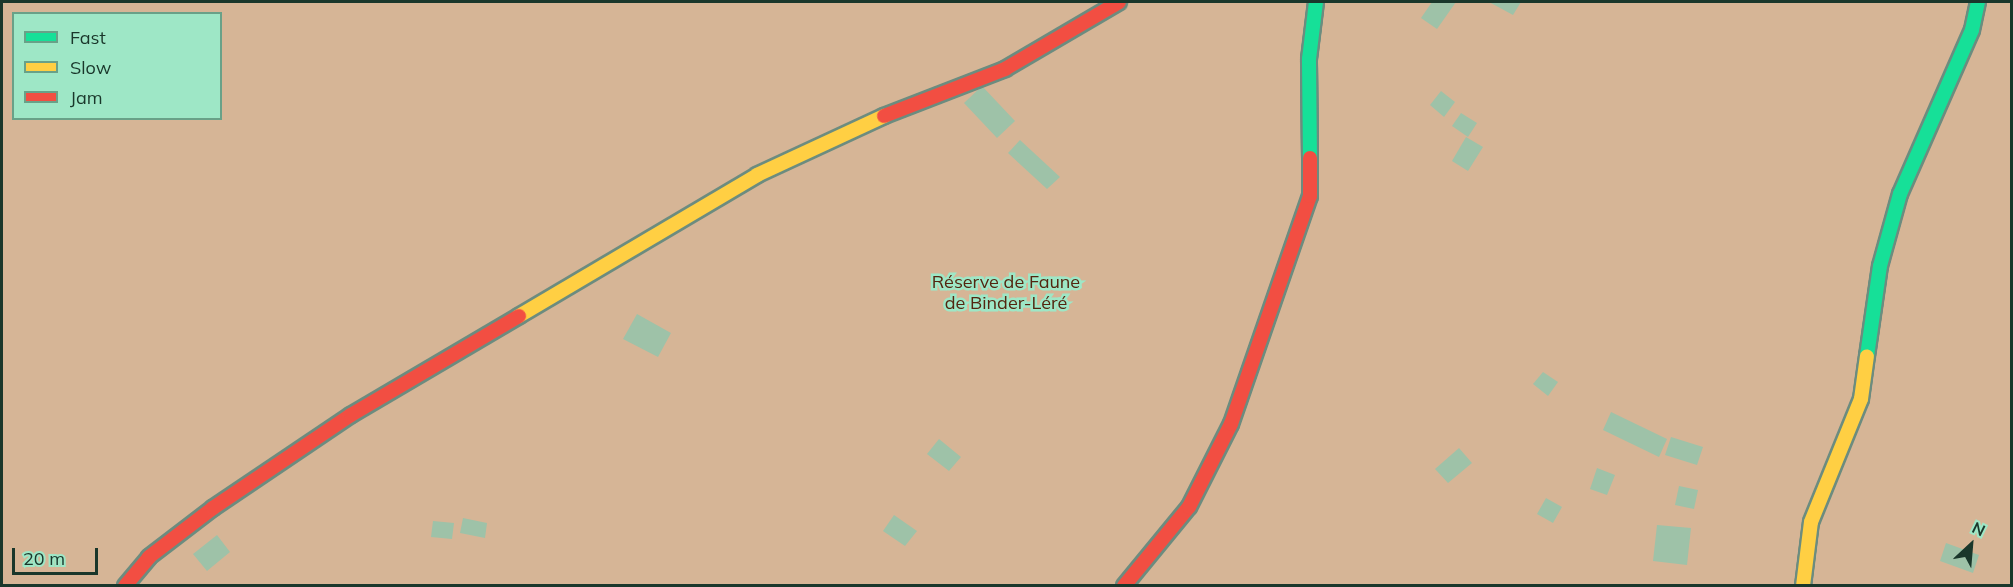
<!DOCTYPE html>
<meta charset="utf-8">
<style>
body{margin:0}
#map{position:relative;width:2013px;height:587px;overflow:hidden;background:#afd6c5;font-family:Mulish,sans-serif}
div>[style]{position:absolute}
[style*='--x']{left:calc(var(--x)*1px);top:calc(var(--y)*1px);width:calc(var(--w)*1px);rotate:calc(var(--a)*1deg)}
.green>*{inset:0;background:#d6b596}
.building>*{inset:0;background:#9ec2a8}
.roads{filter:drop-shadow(2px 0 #6c8c7f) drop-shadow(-2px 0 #6c8c7f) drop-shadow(0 2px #6c8c7f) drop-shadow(0 -2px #6c8c7f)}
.fast>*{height:14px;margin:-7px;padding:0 7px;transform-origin:7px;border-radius:7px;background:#16e098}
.slow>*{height:14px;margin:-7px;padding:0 7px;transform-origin:7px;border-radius:7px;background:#ffcf43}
.jam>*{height:14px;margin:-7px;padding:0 7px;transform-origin:7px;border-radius:7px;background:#f24e42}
span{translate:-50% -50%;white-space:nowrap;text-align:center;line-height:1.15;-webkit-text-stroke:5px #9ee7c6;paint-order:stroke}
.park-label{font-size:18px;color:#53250f}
.frame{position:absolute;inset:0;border:3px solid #1a372b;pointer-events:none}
.legend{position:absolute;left:12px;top:12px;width:210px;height:108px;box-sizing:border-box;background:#9ee7c6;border:2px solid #69a188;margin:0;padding:8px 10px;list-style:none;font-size:18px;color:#1a372b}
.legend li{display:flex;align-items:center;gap:12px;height:30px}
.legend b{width:30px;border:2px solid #69a188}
.north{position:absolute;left:1941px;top:515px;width:60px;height:60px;-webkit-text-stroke:4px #9ee7c6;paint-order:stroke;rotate:26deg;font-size:16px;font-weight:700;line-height:24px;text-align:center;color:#1a372b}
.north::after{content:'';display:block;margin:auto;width:21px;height:27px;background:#1a372b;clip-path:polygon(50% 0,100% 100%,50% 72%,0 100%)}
.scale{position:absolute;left:12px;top:548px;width:86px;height:27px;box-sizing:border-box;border:3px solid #1a372b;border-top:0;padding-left:8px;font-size:18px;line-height:21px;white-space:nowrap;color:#1a372b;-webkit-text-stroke:4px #9ee7c6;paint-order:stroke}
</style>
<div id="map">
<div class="green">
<div style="clip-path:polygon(evenodd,2px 2px,2011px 2px,2011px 585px,2px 585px,2px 2px,14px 14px,220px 14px,220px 118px,14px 118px,14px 14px)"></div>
</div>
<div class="building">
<div style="clip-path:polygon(1432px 2px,1456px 2px,1437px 29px,1421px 18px)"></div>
<div style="clip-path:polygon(1489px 2px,1521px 2px,1513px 15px)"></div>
<div style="clip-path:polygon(982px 86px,1015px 121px,997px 138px,964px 103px)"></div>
<div style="clip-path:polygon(1441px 91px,1455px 102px,1444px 117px,1430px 105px)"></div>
<div style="clip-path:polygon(1461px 113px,1477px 123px,1468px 137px,1452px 126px)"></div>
<div style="clip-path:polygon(1466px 137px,1483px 147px,1468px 171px,1452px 161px)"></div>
<div style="clip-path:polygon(1020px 140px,1060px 177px,1047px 189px,1008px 153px)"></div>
<div style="clip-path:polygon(637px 314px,671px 333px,658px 357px,623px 339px)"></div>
<div style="clip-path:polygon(1543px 372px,1558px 382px,1548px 396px,1533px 384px)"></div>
<div style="clip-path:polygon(1611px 412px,1667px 439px,1659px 457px,1603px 430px)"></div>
<div style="clip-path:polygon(1671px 437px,1703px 447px,1697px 465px,1665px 455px)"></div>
<div style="clip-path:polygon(939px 439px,961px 457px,949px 471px,927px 454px)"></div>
<div style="clip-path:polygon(1459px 448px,1472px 463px,1448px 483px,1435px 469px)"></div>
<div style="clip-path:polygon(1597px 468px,1615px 475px,1607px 495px,1590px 489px)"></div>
<div style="clip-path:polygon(1679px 486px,1698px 490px,1694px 509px,1675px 505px)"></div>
<div style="clip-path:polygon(1546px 498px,1562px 507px,1553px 523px,1537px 514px)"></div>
<div style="clip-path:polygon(894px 515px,917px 531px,905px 546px,883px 531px)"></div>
<div style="clip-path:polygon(463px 518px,487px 523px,485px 538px,460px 533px)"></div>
<div style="clip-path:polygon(433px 521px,454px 523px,452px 539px,431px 537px)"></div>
<div style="clip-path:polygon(1657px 525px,1691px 528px,1687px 565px,1653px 561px)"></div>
<div style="clip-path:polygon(217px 535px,230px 552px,207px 571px,193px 554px)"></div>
<div style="clip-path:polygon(1946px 543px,1979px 555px,1973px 573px,1940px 561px)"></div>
</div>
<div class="roads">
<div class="fast">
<div style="--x:1310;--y:158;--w:99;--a:-90.6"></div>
<div style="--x:1309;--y:59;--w:57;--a:-83"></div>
<div style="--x:1867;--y:356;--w:91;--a:-81.8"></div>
<div style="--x:1880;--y:266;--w:75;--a:-74.5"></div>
<div style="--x:1900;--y:194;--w:179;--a:-66.3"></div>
<div style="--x:1972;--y:30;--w:29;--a:-78"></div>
</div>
<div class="slow">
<div style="--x:519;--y:316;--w:277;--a:-30.6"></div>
<div style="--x:757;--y:175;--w:140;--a:-24.9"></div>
<div style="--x:1803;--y:586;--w:64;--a:-82.9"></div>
<div style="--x:1811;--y:522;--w:133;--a:-67.9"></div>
<div style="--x:1861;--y:399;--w:43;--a:-82.1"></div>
</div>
<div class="jam">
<div style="--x:884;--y:116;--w:130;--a:-21.2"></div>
<div style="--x:1005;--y:69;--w:132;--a:-30.4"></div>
<div style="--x:125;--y:586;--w:38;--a:-50"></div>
<div style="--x:149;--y:557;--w:81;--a:-37.4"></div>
<div style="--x:213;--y:508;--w:166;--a:-34"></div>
<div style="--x:351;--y:415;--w:195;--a:-30.5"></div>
<div style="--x:1124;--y:586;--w:102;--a:-50.6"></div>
<div style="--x:1189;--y:507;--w:93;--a:-63.2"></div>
<div style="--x:1231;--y:424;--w:241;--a:-70.9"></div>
<div style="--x:1310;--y:196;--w:38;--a:-90"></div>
</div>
</div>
<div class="park-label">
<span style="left:1006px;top:293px">Réserve de Faune<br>de Binder-Léré</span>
</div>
<div class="frame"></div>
<ul class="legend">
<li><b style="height:8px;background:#16e098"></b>Fast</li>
<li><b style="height:8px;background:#ffcf43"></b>Slow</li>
<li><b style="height:8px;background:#f24e42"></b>Jam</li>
</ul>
<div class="north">N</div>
<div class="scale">20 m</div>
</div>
